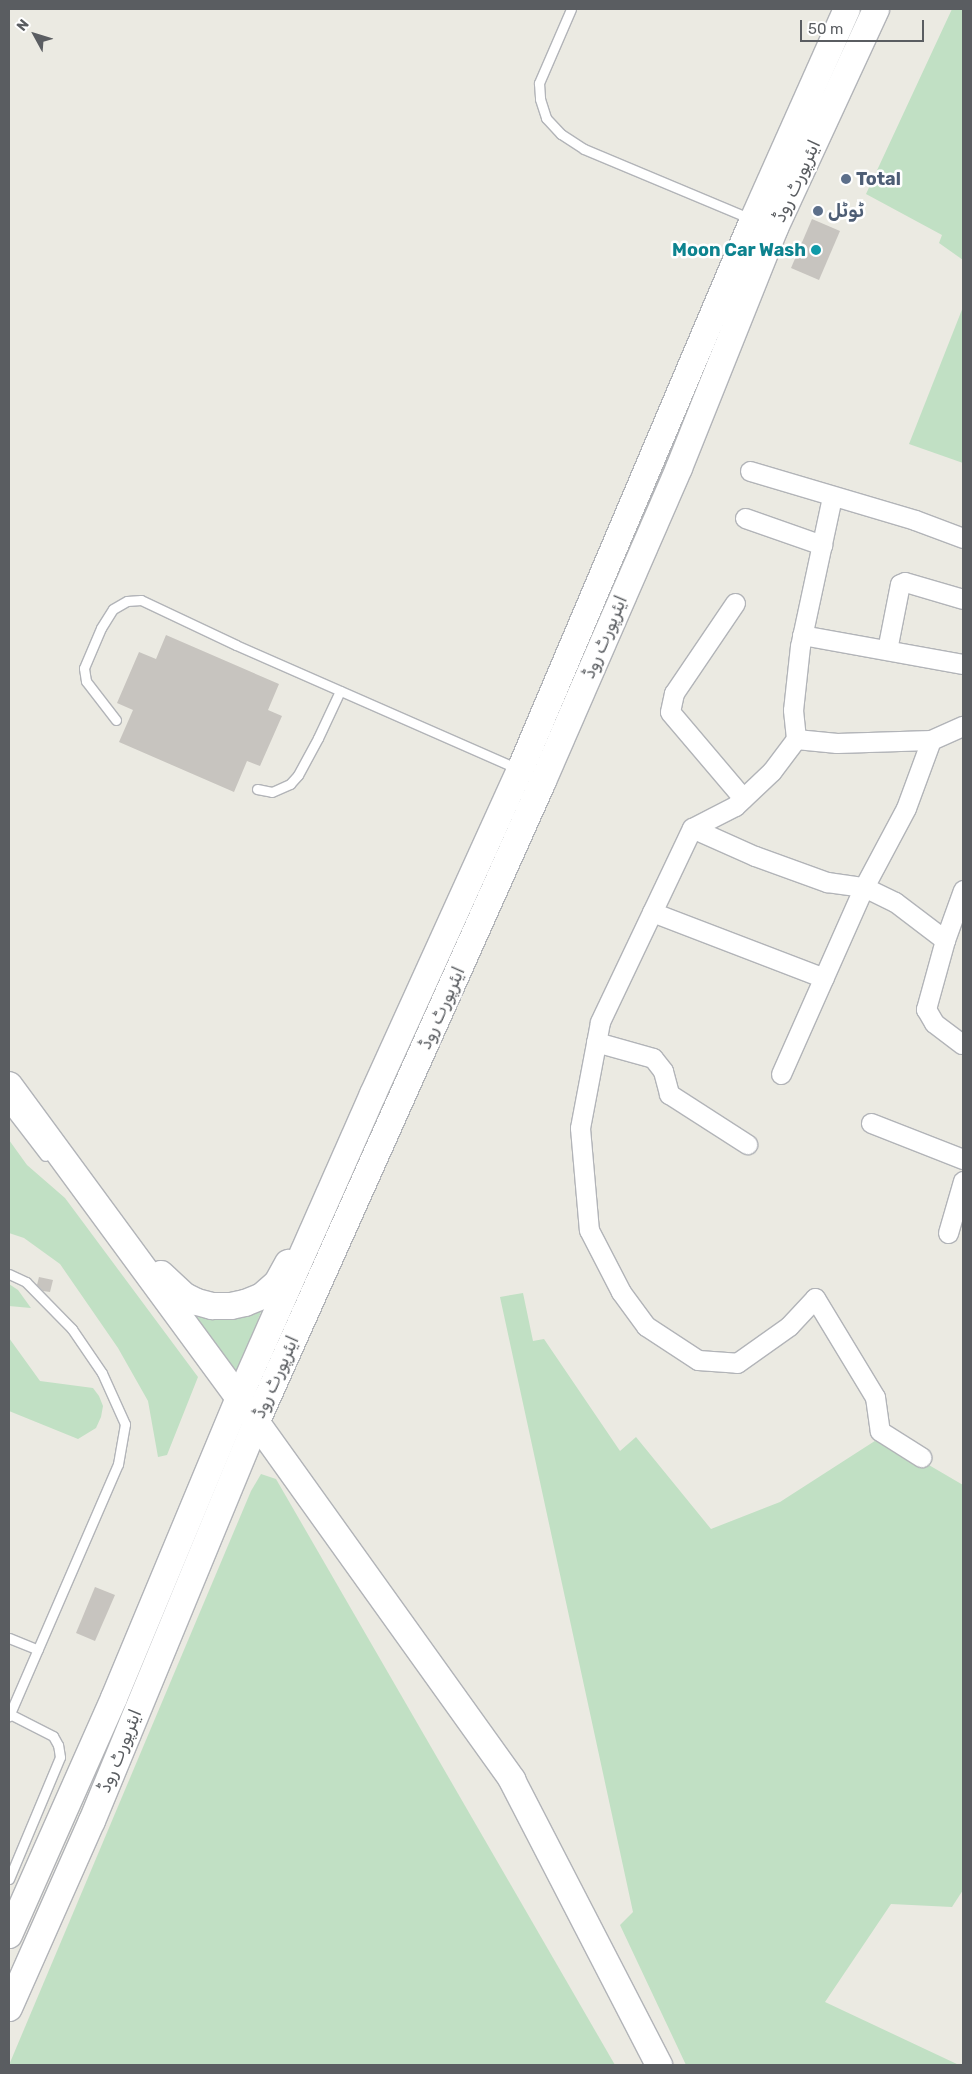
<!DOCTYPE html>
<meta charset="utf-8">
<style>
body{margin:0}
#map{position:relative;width:972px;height:2074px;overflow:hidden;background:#ebeae2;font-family:Rubik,"Noto Sans Arabic",sans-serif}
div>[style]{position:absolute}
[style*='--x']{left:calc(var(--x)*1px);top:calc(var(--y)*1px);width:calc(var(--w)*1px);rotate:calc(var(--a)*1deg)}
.green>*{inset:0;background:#c1e0c4}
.building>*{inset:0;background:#c7c4bf}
.roads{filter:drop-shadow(1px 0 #b2b4b8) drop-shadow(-1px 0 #b2b4b8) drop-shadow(0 1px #b2b4b8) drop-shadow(0 -1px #b2b4b8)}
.service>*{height:9px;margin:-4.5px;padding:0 4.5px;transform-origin:4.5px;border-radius:4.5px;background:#fff}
.minor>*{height:19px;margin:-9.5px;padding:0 9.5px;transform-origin:9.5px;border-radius:9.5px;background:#fff}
.secondary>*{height:26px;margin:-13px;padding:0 13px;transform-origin:13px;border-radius:13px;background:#fff}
.dots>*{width:14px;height:14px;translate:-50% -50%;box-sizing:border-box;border:2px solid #fff;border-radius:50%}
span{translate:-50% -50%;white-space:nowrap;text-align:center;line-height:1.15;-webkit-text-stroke:5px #fff;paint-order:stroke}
.service-label{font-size:18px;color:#4e5e75;font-weight:700}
.left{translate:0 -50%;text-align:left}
.street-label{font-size:18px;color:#5a5d61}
.culture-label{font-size:18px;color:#0d838f;font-weight:700}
.right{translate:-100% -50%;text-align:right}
.frame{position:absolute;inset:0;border:10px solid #5a5d61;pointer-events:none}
.north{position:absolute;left:10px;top:10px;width:50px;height:50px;-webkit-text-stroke:4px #fff;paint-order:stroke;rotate:309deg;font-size:14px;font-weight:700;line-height:20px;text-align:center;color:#5a5d61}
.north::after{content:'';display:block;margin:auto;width:18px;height:22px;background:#5a5d61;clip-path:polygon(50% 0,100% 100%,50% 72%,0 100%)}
.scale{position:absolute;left:800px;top:20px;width:124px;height:22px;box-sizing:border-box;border:2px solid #5a5d61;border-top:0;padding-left:6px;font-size:15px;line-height:18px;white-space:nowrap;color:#5a5d61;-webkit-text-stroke:4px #fff;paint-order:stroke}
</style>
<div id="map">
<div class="green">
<div style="clip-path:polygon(952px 9px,963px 9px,963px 260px,939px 243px,942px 235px,866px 194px)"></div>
<div style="clip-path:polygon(963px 307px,963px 463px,909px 444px)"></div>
<div style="clip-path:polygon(9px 1140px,27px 1165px,65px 1198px,198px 1377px,167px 1455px,158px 1457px,148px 1401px,118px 1348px,60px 1264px,24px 1238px,9px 1233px)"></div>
<div style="clip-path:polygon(9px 1284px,18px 1290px,31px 1308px,9px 1306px)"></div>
<div style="clip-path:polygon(523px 1293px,533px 1341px,544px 1339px,620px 1451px,636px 1437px,711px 1529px,780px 1502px,881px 1437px,963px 1485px,963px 1890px,952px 1907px,891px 1904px,825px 2002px,959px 2065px,686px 2065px,620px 1925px,633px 1912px,500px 1297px)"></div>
<div style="clip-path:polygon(265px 1301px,237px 1377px,191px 1309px)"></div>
<div style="clip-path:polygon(9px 1338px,40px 1381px,93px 1388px,99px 1396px,103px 1406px,101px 1417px,96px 1428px,78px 1439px,9px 1411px)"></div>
<div style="clip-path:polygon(261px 1474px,276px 1479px,615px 2065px,9px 2065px,251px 1491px)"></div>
</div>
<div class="building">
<div style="clip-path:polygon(812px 219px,840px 231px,819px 280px,791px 268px)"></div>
<div style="clip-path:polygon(166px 635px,279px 684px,268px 710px,282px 716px,260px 766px,247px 761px,234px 792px,119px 742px,133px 710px,117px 703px,139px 652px,156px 659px)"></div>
<div style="clip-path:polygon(39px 1277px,53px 1280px,50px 1292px,43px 1291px,37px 1285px)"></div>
<div style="clip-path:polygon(95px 1587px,115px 1595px,95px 1641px,76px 1633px)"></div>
</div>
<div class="roads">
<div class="service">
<div style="--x:571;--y:9;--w:81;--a:113.4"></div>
<div style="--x:539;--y:83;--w:16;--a:86"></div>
<div style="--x:540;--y:99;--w:20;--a:72"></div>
<div style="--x:546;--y:118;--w:22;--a:47"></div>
<div style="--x:561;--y:134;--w:27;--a:33"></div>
<div style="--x:584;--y:149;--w:181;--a:22.7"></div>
<div style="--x:116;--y:720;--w:49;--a:-127.6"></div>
<div style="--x:86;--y:681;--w:13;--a:-99"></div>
<div style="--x:84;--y:668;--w:43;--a:-67"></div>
<div style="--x:101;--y:628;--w:22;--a:-58"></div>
<div style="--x:113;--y:609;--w:16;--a:-30"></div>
<div style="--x:127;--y:601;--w:14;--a:-4"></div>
<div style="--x:141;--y:600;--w:105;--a:25.3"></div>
<div style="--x:236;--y:645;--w:308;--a:23.7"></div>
<div style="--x:257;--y:789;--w:15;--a:11"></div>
<div style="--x:272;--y:792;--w:20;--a:-24"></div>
<div style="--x:290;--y:784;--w:12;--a:-48"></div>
<div style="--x:298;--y:775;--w:42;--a:-61.6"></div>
<div style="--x:318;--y:738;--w:52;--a:-64.9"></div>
<div style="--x:9;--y:1109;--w:59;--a:52.5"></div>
<div style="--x:9;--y:1274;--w:19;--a:25"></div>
<div style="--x:26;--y:1282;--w:66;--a:45.6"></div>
<div style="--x:72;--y:1329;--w:53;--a:55.7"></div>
<div style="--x:102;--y:1373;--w:56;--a:65.7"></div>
<div style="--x:125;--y:1424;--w:41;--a:99.9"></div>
<div style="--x:118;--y:1464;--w:275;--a:113.4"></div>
<div style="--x:9;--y:1638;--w:31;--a:22"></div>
<div style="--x:9;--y:1879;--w:132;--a:-67.3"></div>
<div style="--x:60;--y:1757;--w:12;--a:-99"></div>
<div style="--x:58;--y:1745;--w:10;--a:-119"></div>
<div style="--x:53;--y:1736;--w:48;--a:-152.9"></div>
</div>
<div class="minor">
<div style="--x:750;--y:471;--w:172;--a:16.5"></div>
<div style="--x:915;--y:520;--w:51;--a:20.6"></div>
<div style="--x:832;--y:497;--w:152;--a:102.1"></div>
<div style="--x:800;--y:646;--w:64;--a:96.2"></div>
<div style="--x:793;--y:710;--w:29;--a:84"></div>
<div style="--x:796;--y:739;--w:41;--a:5.6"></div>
<div style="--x:837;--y:743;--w:94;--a:-1.8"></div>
<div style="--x:931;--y:740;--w:35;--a:-24"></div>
<div style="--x:745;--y:518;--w:82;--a:19.3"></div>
<div style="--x:735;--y:603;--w:109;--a:124.1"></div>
<div style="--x:674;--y:693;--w:19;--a:102"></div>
<div style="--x:670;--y:712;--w:113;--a:49.7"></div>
<div style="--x:802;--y:635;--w:164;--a:10.2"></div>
<div style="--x:887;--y:650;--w:67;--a:-78.9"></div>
<div style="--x:900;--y:584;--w:5;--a:-22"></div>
<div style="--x:905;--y:582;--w:60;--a:16.3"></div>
<div style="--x:796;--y:739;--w:40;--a:127"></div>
<div style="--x:772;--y:771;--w:51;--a:136.6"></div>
<div style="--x:735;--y:806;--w:48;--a:152.9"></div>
<div style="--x:692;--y:828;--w:69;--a:24"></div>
<div style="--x:755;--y:856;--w:77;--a:19.9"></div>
<div style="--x:827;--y:882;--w:37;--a:8"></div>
<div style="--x:864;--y:887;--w:89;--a:-62"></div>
<div style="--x:906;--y:808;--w:72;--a:-69.8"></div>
<div style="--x:692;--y:828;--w:215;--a:115.4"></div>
<div style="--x:600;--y:1022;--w:108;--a:100.7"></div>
<div style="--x:580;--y:1128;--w:102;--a:85"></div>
<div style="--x:589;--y:1230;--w:70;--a:62.7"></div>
<div style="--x:621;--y:1292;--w:42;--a:53.7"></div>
<div style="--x:646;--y:1326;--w:62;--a:33.2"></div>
<div style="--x:698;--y:1360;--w:39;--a:4"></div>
<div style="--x:737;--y:1363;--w:64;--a:-35.4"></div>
<div style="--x:789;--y:1326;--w:38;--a:-47"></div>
<div style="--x:815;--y:1298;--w:116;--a:58.8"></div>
<div style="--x:875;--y:1397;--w:34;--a:82"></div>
<div style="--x:880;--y:1431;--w:49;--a:32.4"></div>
<div style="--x:652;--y:912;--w:184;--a:21"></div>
<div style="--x:945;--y:940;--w:72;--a:105.4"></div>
<div style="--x:926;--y:1009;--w:16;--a:60"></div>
<div style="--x:934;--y:1023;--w:35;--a:37"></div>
<div style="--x:596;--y:1042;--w:59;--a:15.7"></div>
<div style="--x:653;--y:1058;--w:16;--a:52"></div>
<div style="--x:663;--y:1071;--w:24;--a:75"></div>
<div style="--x:669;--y:1094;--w:93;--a:32.7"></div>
<div style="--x:781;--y:1074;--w:205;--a:-66.1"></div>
<div style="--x:864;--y:887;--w:34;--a:26"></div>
<div style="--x:895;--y:902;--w:63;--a:37.2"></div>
<div style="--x:945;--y:940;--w:53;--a:-70.2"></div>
<div style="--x:871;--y:1123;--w:99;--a:21.4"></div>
<div style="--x:948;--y:1233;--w:54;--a:-73.9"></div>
</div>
<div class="secondary">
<div style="--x:9;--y:1085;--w:388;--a:53.7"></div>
<div style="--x:239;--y:1398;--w:470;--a:54.4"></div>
<div style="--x:512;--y:1780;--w:321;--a:62.7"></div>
<div style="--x:161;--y:1274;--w:33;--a:43"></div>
<div style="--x:185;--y:1296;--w:13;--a:27"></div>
<div style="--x:197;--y:1302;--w:16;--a:15"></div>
<div style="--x:212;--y:1306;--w:19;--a:0"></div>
<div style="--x:231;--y:1306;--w:14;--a:-12"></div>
<div style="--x:245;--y:1303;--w:18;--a:-22"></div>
<div style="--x:262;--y:1296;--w:20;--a:-41"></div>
<div style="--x:277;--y:1283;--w:23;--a:-61"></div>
<div style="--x:9;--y:1935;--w:259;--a:-66.1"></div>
<div style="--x:114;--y:1698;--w:325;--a:-67.4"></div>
<div style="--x:239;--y:1398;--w:332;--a:-66.2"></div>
<div style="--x:373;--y:1094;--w:356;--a:-65.6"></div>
<div style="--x:520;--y:770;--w:597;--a:-67.04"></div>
<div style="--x:753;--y:220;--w:231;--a:-66"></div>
<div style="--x:9;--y:2008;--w:205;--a:-66.1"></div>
<div style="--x:92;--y:1821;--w:430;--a:-67.6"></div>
<div style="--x:256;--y:1423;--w:703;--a:-65.91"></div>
<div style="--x:543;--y:781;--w:341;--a:-66.5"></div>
<div style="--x:679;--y:468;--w:258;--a:-68.2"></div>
<div style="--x:775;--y:228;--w:241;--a:-65.2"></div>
</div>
</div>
<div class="dots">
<div style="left:846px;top:179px;background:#5c6f8a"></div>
<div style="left:818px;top:211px;background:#5c6f8a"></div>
<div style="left:816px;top:250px;background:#0f9aa8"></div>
</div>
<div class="service-label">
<span class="left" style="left:856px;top:179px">Total</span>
<span class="left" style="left:828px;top:211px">ٹوٹل</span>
</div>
<div class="street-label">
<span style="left:797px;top:181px;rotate:-65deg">ایئرپورٹ روڈ</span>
<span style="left:605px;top:637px;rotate:-67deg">ایئرپورٹ روڈ</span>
<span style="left:442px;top:1008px;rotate:-66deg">ایئرپورٹ روڈ</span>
<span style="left:276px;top:1377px;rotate:-66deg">ایئرپورٹ روڈ</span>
<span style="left:120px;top:1751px;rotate:-68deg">ایئرپورٹ روڈ</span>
</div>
<div class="culture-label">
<span class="right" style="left:806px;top:250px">Moon Car Wash</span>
</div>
<div class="frame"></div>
<div class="north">N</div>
<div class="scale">50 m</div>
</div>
